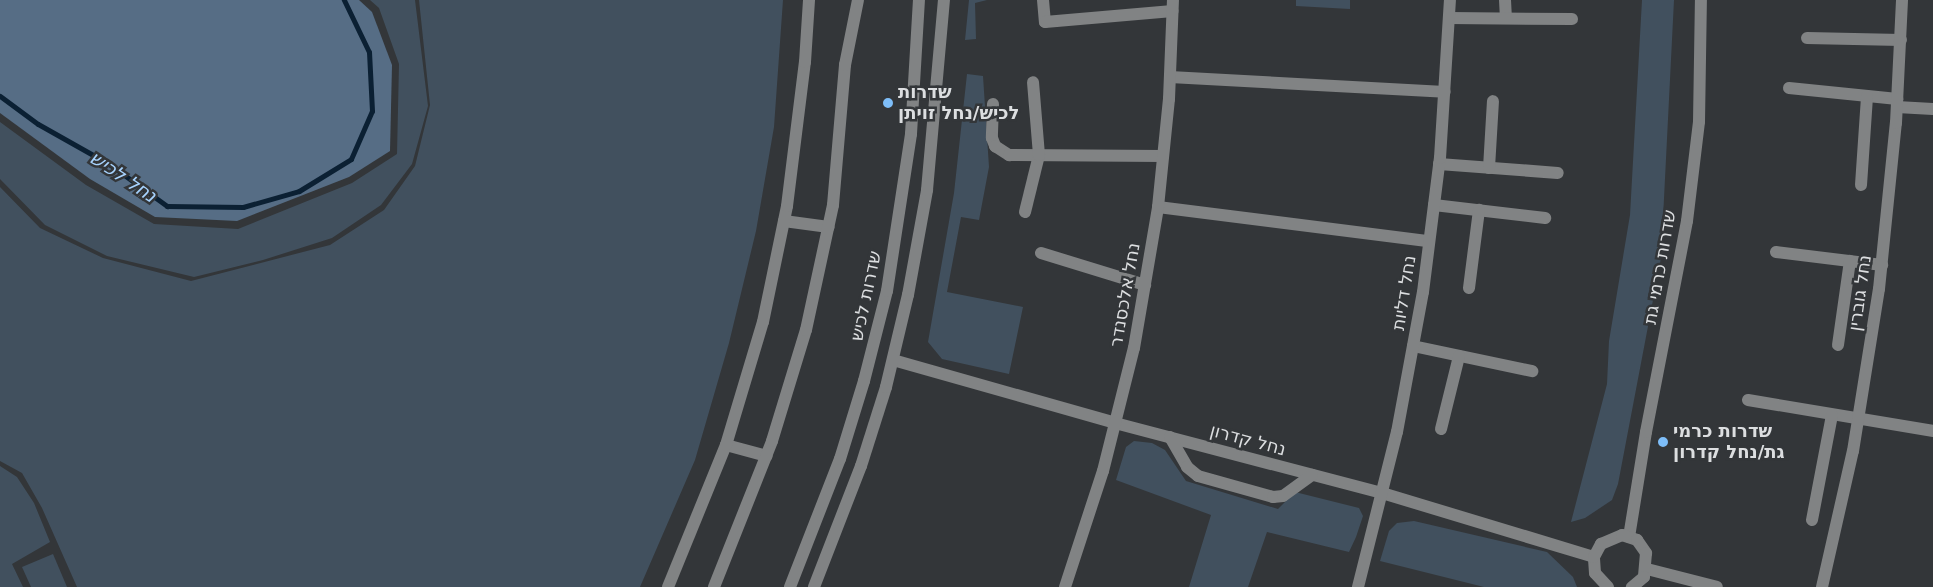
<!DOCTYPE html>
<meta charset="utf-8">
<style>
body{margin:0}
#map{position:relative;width:1933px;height:587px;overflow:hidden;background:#333639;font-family:"DejaVu Sans",Heebo,sans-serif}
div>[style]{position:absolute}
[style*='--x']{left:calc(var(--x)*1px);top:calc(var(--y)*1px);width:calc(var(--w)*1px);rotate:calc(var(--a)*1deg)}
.green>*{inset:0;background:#41505e}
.forest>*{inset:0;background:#566d85}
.stream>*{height:5px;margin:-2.5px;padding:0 2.5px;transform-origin:2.5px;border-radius:2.5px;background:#0b2033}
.minor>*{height:12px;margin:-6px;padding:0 6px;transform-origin:6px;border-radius:6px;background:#818384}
.dots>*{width:14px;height:14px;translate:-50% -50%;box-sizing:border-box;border:2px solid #333639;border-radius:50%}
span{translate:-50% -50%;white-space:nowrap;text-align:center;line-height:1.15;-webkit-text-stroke:5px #333639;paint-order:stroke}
.poi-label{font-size:18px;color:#dcdee0;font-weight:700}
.left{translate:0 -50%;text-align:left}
.street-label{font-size:18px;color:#dcdee0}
.water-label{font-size:19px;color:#a7d3fe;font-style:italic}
</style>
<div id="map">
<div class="green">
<div style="clip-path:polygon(370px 0,415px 0,428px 106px,412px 164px,381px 205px,332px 238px,263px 260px,194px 277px,107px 256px,45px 225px,0 179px,0 122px,86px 185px,154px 224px,238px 229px,352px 183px,397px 154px,399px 64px,379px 8px)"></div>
<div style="clip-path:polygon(419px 0,783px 0,774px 127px,756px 231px,729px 343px,695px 460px,640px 587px,77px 587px,42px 508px,22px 473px,0 461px,0 187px,40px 228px,103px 258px,191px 281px,330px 245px,384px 210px,415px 166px,430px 105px)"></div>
<div style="clip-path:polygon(969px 0,987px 0,975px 3px,976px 39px,965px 40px)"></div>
<div style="clip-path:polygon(1296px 0,1350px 0,1350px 9px,1296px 6px)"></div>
<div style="clip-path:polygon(1642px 0,1674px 0,1661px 258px,1618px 484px,1612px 500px,1585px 518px,1571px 522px,1607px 384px,1609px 341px,1630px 215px)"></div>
<div style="clip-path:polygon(967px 74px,983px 76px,989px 167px,979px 220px,961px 217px,947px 292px,1023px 307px,1009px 374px,942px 359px,928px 342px,954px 193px)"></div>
<div style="clip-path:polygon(1134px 441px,1152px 443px,1165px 450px,1186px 481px,1278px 509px,1295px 492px,1359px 508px,1363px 516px,1356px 537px,1349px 552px,1267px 532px,1248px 587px,1189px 587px,1211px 515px,1116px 480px,1126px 447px)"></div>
<div style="clip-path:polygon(0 466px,17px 477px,34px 503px,50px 542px,12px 564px,23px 587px,0 587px)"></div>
<div style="clip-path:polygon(1414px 521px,1547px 552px,1573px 577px,1577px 587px,1484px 587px,1380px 561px,1389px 531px,1397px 523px)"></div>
<div style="clip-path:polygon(53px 554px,67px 587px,31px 587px,22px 567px)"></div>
</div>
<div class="forest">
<div style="clip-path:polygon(0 0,359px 0,372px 12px,392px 65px,390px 151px,349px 177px,237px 221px,155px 217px,90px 179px,0 113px)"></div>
</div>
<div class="stream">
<div style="--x:0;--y:96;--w:47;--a:36.4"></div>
<div style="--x:38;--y:124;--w:81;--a:29.4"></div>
<div style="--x:109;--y:164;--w:72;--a:35.9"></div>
<div style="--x:167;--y:206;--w:76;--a:0.8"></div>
<div style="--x:243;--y:207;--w:58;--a:-15.9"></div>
<div style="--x:299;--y:191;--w:61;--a:-31.6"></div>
<div style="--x:351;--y:159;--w:52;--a:-66.4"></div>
<div style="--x:372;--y:111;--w:59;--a:-92.9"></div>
<div style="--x:369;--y:52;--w:58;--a:-115.7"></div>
</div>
<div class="minor">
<div style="--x:1043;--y:0;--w:22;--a:85"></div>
<div style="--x:1045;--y:22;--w:128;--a:-4.9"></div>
<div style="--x:1505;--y:0;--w:18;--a:87"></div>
<div style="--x:1449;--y:18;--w:123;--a:0.5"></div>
<div style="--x:1807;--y:38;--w:94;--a:1.2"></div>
<div style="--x:1170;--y:77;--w:275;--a:3.1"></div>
<div style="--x:1789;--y:88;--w:109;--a:5.8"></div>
<div style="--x:993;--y:104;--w:34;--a:92"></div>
<div style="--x:992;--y:138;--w:9;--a:69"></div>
<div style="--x:995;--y:146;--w:17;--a:33"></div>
<div style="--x:1009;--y:155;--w:154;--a:0.4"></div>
<div style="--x:1897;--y:107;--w:36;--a:3"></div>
<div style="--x:1439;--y:164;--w:119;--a:4.3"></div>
<div style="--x:1489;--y:168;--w:67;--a:-86.6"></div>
<div style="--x:1861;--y:185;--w:89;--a:-86.1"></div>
<div style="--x:1434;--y:205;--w:112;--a:6.7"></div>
<div style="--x:1158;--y:207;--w:273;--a:7.2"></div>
<div style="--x:1025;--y:212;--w:59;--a:-76.2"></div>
<div style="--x:1039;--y:155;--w:73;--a:-94.7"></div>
<div style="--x:784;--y:221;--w:45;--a:7.6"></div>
<div style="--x:1776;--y:252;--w:107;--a:7"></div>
<div style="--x:1041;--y:253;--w:109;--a:17.1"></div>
<div style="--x:1469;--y:288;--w:79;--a:-82.7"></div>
<div style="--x:1838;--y:345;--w:85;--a:-81.9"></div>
<div style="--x:1413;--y:346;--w:122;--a:11.9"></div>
<div style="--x:893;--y:360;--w:231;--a:15.8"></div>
<div style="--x:1115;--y:423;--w:276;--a:14.7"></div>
<div style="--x:1382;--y:493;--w:221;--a:16.8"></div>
<div style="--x:1748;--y:400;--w:188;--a:9.5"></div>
<div style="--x:1441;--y:429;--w:75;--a:-76.1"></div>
<div style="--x:1170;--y:437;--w:34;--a:60"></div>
<div style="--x:1187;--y:467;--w:14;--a:39"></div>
<div style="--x:1198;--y:476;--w:78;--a:15.6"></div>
<div style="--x:1273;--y:497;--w:10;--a:-6"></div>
<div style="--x:1283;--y:496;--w:36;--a:-36"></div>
<div style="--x:726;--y:445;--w:42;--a:15"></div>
<div style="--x:1812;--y:520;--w:107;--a:-79.2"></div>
<div style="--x:1629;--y:537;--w:106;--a:-80.8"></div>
<div style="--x:1646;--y:432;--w:215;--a:-79"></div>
<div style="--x:1687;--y:221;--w:100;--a:-83.1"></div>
<div style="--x:1699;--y:122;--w:122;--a:-89.1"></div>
<div style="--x:1647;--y:569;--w:72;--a:14.4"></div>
<div style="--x:668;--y:587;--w:153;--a:-67.8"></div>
<div style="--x:726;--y:445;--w:128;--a:-73.3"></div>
<div style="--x:763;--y:322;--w:118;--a:-78.3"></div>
<div style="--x:787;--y:206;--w:145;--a:-82.9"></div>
<div style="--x:805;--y:62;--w:62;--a:-86.3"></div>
<div style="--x:714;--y:587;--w:157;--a:-68.3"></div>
<div style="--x:772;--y:441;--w:116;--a:-73"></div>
<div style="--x:806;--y:330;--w:128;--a:-77.8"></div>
<div style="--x:833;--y:205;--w:141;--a:-85.1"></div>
<div style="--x:845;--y:65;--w:66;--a:-78.7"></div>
<div style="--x:790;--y:587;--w:137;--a:-68.7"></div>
<div style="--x:840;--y:459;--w:82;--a:-72.9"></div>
<div style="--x:864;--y:381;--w:93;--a:-75.7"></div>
<div style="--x:887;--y:291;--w:159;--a:-81.3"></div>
<div style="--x:911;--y:134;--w:134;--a:-86.6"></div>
<div style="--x:814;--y:587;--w:130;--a:-68.8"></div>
<div style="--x:861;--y:466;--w:83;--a:-72.4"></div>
<div style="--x:886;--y:387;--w:95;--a:-76.6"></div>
<div style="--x:908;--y:295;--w:107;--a:-79.7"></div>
<div style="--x:927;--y:190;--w:191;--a:-84.9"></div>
<div style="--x:1065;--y:587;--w:122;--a:-71.9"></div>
<div style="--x:1103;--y:471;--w:127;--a:-75.9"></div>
<div style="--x:1134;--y:348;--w:143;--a:-80.3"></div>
<div style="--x:1158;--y:207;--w:109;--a:-84.2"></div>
<div style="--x:1169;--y:99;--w:99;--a:-87.7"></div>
<div style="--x:1358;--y:587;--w:160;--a:-75.9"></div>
<div style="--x:1397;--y:432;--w:142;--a:-79.5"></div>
<div style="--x:1423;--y:292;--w:135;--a:-82.8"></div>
<div style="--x:1440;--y:158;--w:158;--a:-86.4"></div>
<div style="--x:1608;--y:587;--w:19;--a:-133"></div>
<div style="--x:1595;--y:573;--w:16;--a:-94"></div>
<div style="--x:1594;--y:557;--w:15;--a:-62"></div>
<div style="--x:1601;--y:544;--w:23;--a:-23"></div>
<div style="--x:1622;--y:535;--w:16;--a:18"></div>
<div style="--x:1637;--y:540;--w:16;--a:55"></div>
<div style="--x:1646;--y:553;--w:24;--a:95"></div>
<div style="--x:1644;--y:577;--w:16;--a:140"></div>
<div style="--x:1822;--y:587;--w:139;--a:-77.2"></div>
<div style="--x:1853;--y:451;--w:164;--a:-80.9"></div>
<div style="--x:1879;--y:289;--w:167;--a:-84.2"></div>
<div style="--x:1896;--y:123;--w:123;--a:-87.2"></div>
</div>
<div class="dots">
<div style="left:888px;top:103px;background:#7ebef9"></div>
<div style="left:1663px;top:442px;background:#7ebef9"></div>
</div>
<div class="poi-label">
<span class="left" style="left:898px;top:103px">שדרות<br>לכיש/נחל זויתן</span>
<span class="left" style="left:1673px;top:442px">שדרות כרמי<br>גת/נחל קדרון</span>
</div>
<div class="street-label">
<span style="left:1660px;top:267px;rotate:-80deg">שדרות כרמי גת</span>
<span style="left:1404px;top:293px;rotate:-81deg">נחל דליות</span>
<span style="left:1860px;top:293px;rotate:-82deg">נחל גוברין</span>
<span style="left:1125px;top:295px;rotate:-80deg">נחל אלכסנדר</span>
<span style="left:866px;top:296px;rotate:-78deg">שדרות לכיש</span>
<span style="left:1248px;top:440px;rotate:15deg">נחל קדרון</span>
</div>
<div class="water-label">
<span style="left:123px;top:177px;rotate:34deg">נחל לכיש</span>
</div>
</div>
